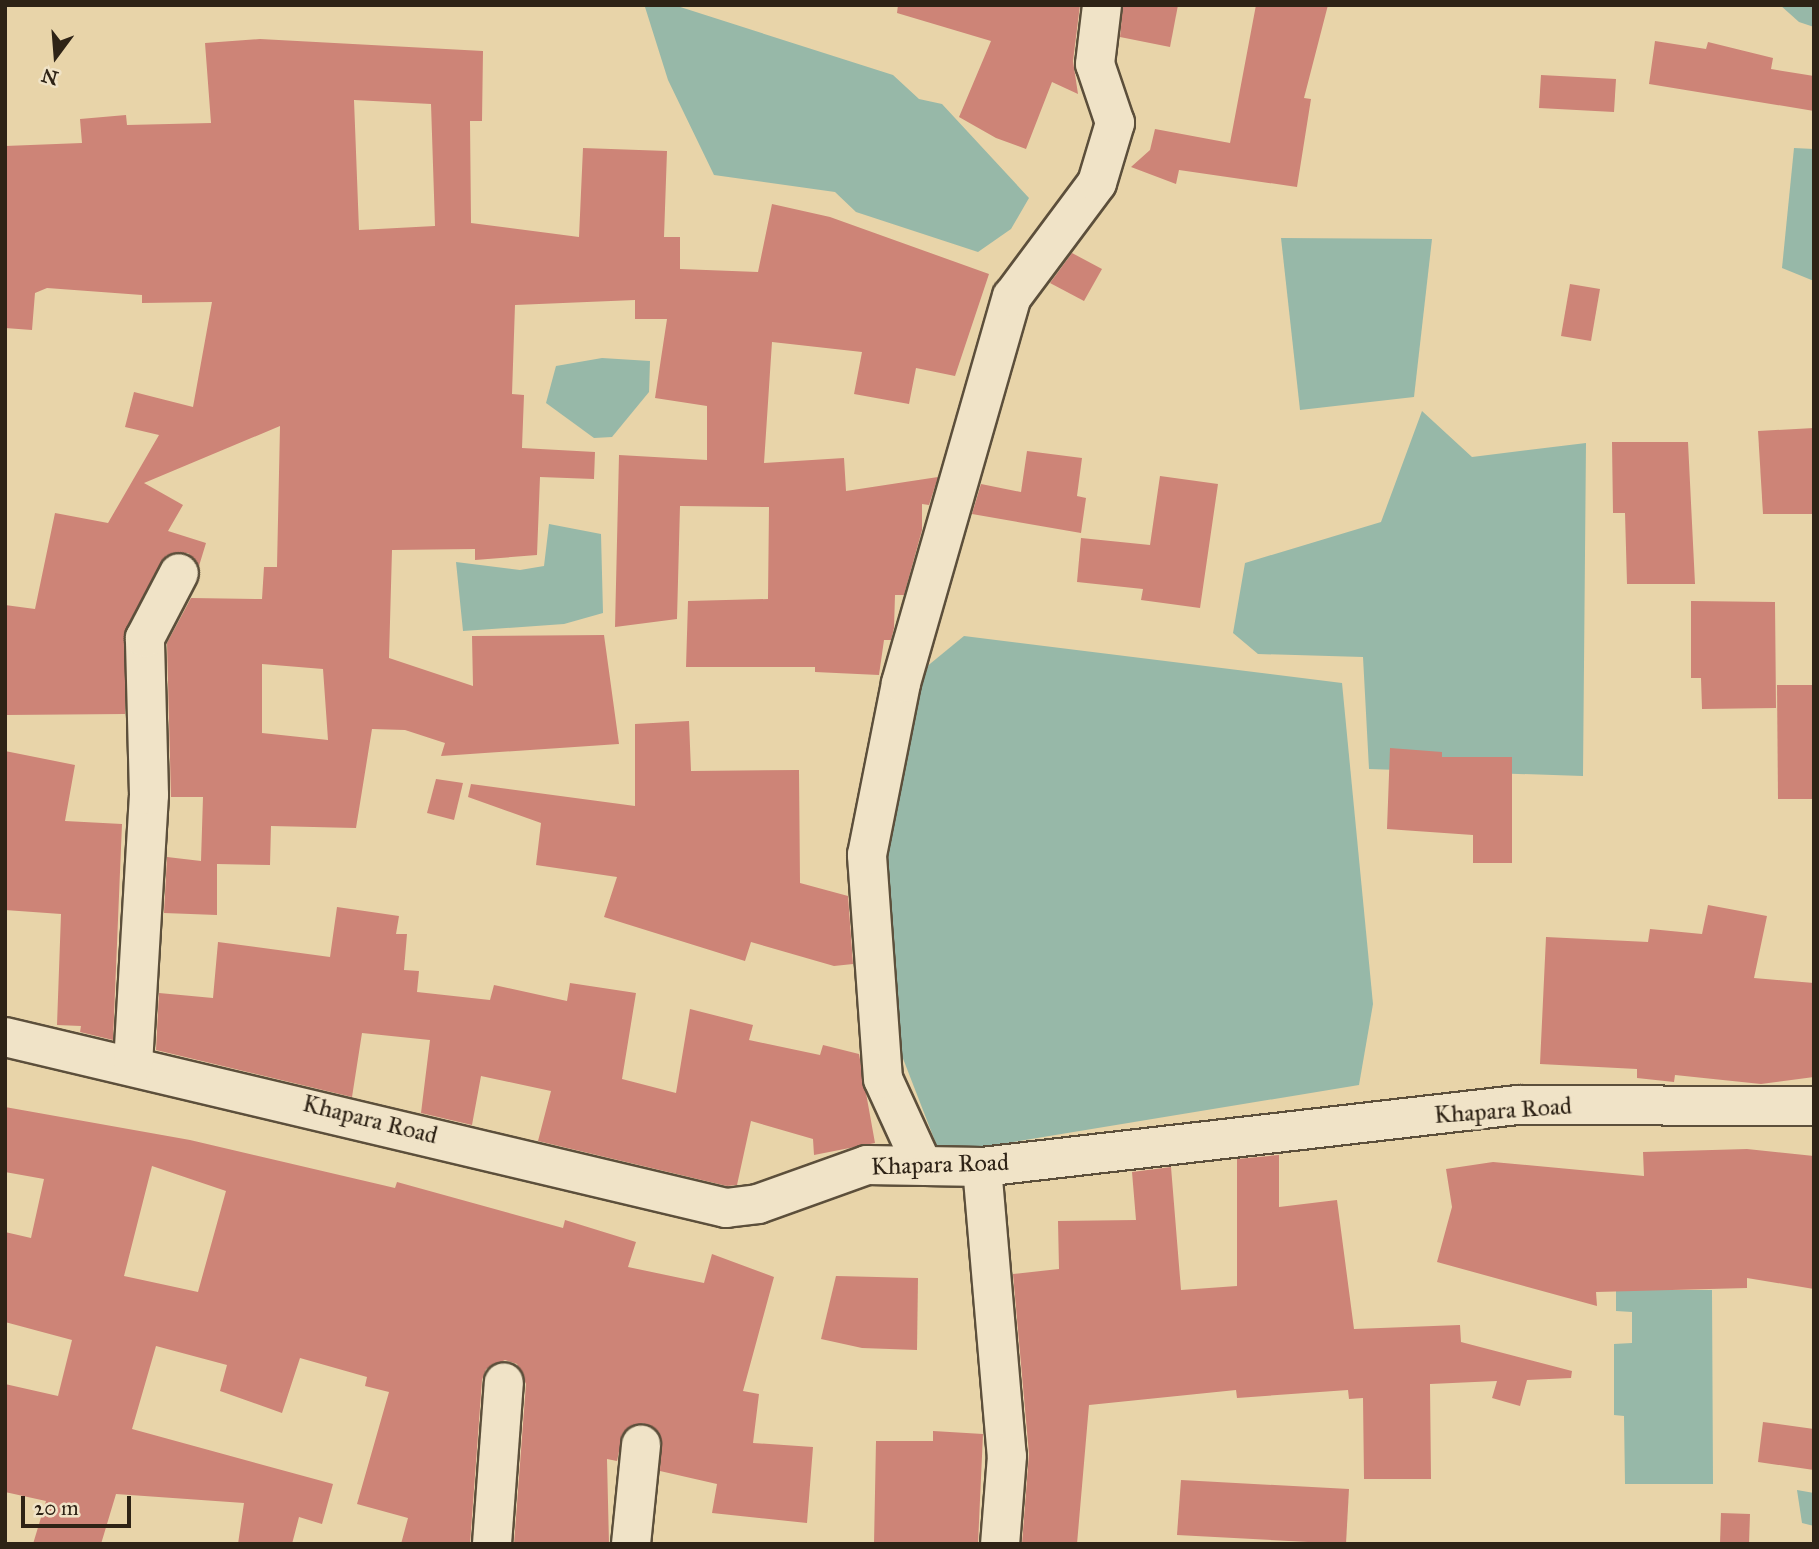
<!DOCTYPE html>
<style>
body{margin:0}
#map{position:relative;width:1819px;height:1549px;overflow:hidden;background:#e8d4a9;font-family:"IM FELL Great Primer",serif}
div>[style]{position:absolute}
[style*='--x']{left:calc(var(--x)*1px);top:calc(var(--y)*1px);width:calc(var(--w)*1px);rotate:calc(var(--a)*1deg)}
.water>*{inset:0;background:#97b8a8}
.building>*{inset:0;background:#cd8477}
.roads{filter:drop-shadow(2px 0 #5c4f3b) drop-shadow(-2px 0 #5c4f3b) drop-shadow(0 2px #5c4f3b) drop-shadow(0 -2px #5c4f3b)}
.minor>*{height:38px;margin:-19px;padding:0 19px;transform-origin:19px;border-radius:19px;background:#f0e3c7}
span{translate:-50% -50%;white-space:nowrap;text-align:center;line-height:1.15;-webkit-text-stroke:7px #f0e3c7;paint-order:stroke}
.street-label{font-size:24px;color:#2e2316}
.frame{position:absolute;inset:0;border:7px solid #2e2316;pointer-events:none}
.north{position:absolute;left:21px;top:21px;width:70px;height:70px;-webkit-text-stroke:5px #f0e3c7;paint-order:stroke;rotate:196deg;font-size:19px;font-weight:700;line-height:28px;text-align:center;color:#2e2316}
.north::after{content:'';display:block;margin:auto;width:24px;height:32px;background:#2e2316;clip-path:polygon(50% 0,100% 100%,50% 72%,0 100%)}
.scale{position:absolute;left:21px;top:1496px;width:110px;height:32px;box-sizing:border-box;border:4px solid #2e2316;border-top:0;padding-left:9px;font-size:21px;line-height:24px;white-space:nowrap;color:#2e2316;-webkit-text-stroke:5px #f0e3c7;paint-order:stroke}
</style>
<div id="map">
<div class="water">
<div style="clip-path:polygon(674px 5px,893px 75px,919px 99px,942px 104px,1029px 198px,1011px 229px,978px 252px,856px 212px,835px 192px,714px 175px,668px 80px,645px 7px)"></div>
<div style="clip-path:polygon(1780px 5px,1814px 5px,1814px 27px,1799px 22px)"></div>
<div style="clip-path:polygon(1794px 148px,1814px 149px,1814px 281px,1782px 268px)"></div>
<div style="clip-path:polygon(1281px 238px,1432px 239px,1414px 397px,1300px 410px)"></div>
<div style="clip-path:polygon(602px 358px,650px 361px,649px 392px,612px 437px,594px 438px,546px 403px,556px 366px)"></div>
<div style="clip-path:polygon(1422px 411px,1472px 457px,1586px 443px,1583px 776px,1369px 769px,1363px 657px,1258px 654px,1233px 633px,1245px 563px,1381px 522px)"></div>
<div style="clip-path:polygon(549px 524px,601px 534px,603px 613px,564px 624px,463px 631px,456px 562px,520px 570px,544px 566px)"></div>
<div style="clip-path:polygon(964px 636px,1342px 683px,1373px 1004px,1359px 1085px,940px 1154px,890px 1025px,879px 826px,914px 677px)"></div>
<div style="clip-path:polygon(1616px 1290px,1712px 1290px,1713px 1484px,1625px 1484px,1624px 1416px,1614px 1415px,1614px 1344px,1632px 1343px,1632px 1312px,1616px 1311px)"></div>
<div style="clip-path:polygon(1797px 1490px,1814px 1493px,1814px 1526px,1802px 1523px)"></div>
</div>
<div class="building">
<div style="clip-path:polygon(898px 5px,1080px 5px,1073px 61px,1078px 94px,1052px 82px,1026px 149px,996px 138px,959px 117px,991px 41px,897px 13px)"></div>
<div style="clip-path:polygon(1123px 5px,1178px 5px,1170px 47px,1120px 37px)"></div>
<div style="clip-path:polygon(1256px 5px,1328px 5px,1304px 98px,1311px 99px,1297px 187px,1179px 170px,1176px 184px,1131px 167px,1150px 150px,1155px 129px,1230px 143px)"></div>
<div style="clip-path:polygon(evenodd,260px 39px,483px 51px,482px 121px,470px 121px,471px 223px,579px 237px,583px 148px,667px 151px,664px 237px,680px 237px,680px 269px,758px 272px,772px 204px,830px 217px,989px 274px,955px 376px,916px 368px,909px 404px,854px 394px,862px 352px,772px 342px,764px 463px,844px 458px,846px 491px,938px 477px,929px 505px,922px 504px,922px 530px,904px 595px,895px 595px,894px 628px,891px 640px,884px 640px,879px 675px,815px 672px,815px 667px,686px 667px,688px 601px,768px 599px,769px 507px,680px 506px,677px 619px,615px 627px,619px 455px,707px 460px,707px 406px,655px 398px,667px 319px,635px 319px,635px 300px,515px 305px,512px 394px,524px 395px,522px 448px,595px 452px,594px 479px,540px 477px,537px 555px,475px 560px,475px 549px,392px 550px,389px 658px,473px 686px,472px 636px,604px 635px,619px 744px,441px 756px,445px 743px,405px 730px,372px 729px,356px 828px,271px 826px,270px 865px,217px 864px,217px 915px,164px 913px,167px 857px,201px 861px,203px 797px,171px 797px,167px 643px,191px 598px,262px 599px,264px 567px,277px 567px,280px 426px,144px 483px,183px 505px,168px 531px,206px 543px,199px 566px,188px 553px,167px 555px,126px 628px,125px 714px,5px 715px,5px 605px,35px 609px,55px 513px,108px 523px,159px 435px,125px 427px,134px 392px,193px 407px,212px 302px,142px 303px,142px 295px,47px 288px,35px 293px,32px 330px,5px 328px,5px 146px,82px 143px,80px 119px,126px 115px,127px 125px,211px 123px,205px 43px,260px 39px,354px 100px,431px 104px,435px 226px,359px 230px,354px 100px,260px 39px,262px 664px,323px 669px,328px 740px,262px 733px,262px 664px)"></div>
<div style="clip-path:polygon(1655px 41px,1706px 49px,1708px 42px,1773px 58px,1771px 69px,1814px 76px,1814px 111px,1649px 84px)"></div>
<div style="clip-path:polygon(1541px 75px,1616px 79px,1614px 112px,1539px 108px)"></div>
<div style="clip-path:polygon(1072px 253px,1102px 269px,1084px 301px,1050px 283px)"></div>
<div style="clip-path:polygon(1570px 284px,1600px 289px,1591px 341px,1561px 336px)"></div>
<div style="clip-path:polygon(1814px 428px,1814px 514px,1763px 514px,1758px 431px)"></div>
<div style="clip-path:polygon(1612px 442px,1688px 442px,1695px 584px,1627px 584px,1625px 513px,1613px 513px)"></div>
<div style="clip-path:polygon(1027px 451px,1082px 458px,1077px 496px,1086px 498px,1081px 533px,972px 514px,981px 484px,1021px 492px)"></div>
<div style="clip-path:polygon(1160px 476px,1218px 484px,1200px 608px,1141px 600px,1143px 589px,1077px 582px,1081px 538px,1150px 545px)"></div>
<div style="clip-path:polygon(1691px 601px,1775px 602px,1776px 708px,1702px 709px,1701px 678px,1691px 678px)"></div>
<div style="clip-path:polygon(1777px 685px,1814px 685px,1814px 799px,1778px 799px)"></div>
<div style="clip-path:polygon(689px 721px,691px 771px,799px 770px,800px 883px,848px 896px,853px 964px,834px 966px,751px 942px,745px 961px,604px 917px,617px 877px,536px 865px,541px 823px,468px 797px,471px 784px,635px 806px,635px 724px)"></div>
<div style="clip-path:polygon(1390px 748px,1442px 752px,1442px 757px,1512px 757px,1512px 863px,1473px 863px,1473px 835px,1387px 829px)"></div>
<div style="clip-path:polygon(5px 751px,75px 765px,65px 821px,122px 824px,113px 1040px,80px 1032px,81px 1026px,57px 1025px,61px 914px,5px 910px)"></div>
<div style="clip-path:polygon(436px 779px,463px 783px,454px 820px,427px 813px)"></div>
<div style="clip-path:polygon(1708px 905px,1767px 916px,1754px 978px,1814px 983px,1814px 1077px,1761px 1084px,1675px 1075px,1674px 1082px,1637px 1078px,1637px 1069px,1540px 1064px,1546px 937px,1648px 942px,1650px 929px,1702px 934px)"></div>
<div style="clip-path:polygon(337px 907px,399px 916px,396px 934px,407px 934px,404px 970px,419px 971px,417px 992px,490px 1000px,494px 985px,567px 1001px,570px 983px,636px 993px,622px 1079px,676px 1093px,690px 1009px,753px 1025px,749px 1040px,820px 1055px,823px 1045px,859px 1054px,875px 1143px,814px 1155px,813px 1139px,751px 1121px,737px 1185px,727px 1186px,538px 1141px,551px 1091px,481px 1076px,472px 1125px,421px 1113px,430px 1040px,362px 1033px,352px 1097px,156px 1050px,159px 993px,213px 998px,218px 942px,330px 957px)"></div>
<div style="clip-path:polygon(evenodd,5px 1107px,190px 1140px,395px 1188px,397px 1182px,563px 1228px,565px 1220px,636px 1242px,628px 1267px,704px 1283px,712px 1254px,774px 1277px,743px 1391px,759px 1394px,753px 1443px,813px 1447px,807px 1523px,712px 1513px,717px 1484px,660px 1471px,661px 1437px,643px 1423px,623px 1433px,617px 1461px,607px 1459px,609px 1544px,514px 1544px,526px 1384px,517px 1364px,505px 1360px,486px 1369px,482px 1380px,470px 1544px,401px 1544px,408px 1518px,357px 1504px,389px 1392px,365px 1386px,367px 1377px,300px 1358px,282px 1413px,220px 1391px,227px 1365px,156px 1346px,132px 1429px,333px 1484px,322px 1524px,299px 1517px,292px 1544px,238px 1544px,244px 1503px,116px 1494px,101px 1544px,33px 1544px,46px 1501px,5px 1492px,5px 1384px,58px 1396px,72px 1340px,5px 1322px,5px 1232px,31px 1238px,44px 1179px,5px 1172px,5px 1107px,152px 1166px,226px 1191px,198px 1292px,124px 1276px,152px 1166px)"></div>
<div style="clip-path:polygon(1747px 1149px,1814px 1156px,1814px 1289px,1747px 1278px,1747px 1288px,1596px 1292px,1597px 1306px,1437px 1262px,1452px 1207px,1446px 1169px,1493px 1162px,1644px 1176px,1643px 1152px)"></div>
<div style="clip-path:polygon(1279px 1155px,1279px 1207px,1337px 1200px,1354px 1329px,1460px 1325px,1461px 1342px,1572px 1371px,1571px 1378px,1527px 1380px,1520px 1406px,1492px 1398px,1497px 1381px,1430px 1384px,1431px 1479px,1364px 1479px,1363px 1398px,1349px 1399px,1348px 1390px,1237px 1398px,1236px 1390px,1089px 1405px,1077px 1544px,1022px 1544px,1029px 1454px,1013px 1274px,1059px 1269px,1058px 1221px,1136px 1220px,1132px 1172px,1171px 1167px,1181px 1290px,1237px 1286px,1237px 1159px)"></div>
<div style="clip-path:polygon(836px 1276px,918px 1278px,917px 1350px,862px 1348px,821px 1339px)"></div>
<div style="clip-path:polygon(1763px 1422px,1814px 1429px,1814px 1470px,1758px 1462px)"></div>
<div style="clip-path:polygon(933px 1431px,983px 1434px,978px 1544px,874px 1544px,876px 1441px,933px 1441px)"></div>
<div style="clip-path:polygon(1181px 1480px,1349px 1489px,1346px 1544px,1177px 1535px)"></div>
<div style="clip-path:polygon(1721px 1513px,1750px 1514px,1749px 1544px,1720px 1544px)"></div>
</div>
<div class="roads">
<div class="minor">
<div style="--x:5;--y:1037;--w:741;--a:13.34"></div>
<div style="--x:726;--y:1208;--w:32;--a:-7"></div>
<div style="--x:758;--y:1204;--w:116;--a:-19.7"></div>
<div style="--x:867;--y:1165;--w:115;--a:1"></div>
<div style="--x:982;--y:1167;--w:539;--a:-6.61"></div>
<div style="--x:1517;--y:1105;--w:297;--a:0.2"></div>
<div style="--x:133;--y:1064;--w:269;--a:-86.6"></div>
<div style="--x:149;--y:795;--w:157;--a:-91.5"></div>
<div style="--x:145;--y:638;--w:73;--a:-62.4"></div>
<div style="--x:921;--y:1162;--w:91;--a:-114.6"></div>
<div style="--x:883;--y:1079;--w:225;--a:-94.1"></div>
<div style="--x:867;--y:855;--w:175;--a:-78.8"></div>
<div style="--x:901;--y:683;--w:402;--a:-74"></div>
<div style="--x:1012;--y:297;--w:142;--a:-53.3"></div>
<div style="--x:1097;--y:183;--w:63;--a:-73.3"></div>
<div style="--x:1115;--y:123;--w:62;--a:-108.7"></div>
<div style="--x:1095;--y:64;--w:59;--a:-83.2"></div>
<div style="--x:982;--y:1167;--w:290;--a:85.1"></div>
<div style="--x:1007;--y:1456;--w:88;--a:94.5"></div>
<div style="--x:492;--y:1544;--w:162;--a:-85.8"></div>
<div style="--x:631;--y:1544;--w:100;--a:-84.2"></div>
</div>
</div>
<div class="street-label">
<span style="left:1503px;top:1111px;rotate:-4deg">Khapara Road</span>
<span style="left:370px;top:1120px;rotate:14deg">Khapara Road</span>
<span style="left:940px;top:1165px;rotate:-2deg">Khapara Road</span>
</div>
<div class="frame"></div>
<div class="north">N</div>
<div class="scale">20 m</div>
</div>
